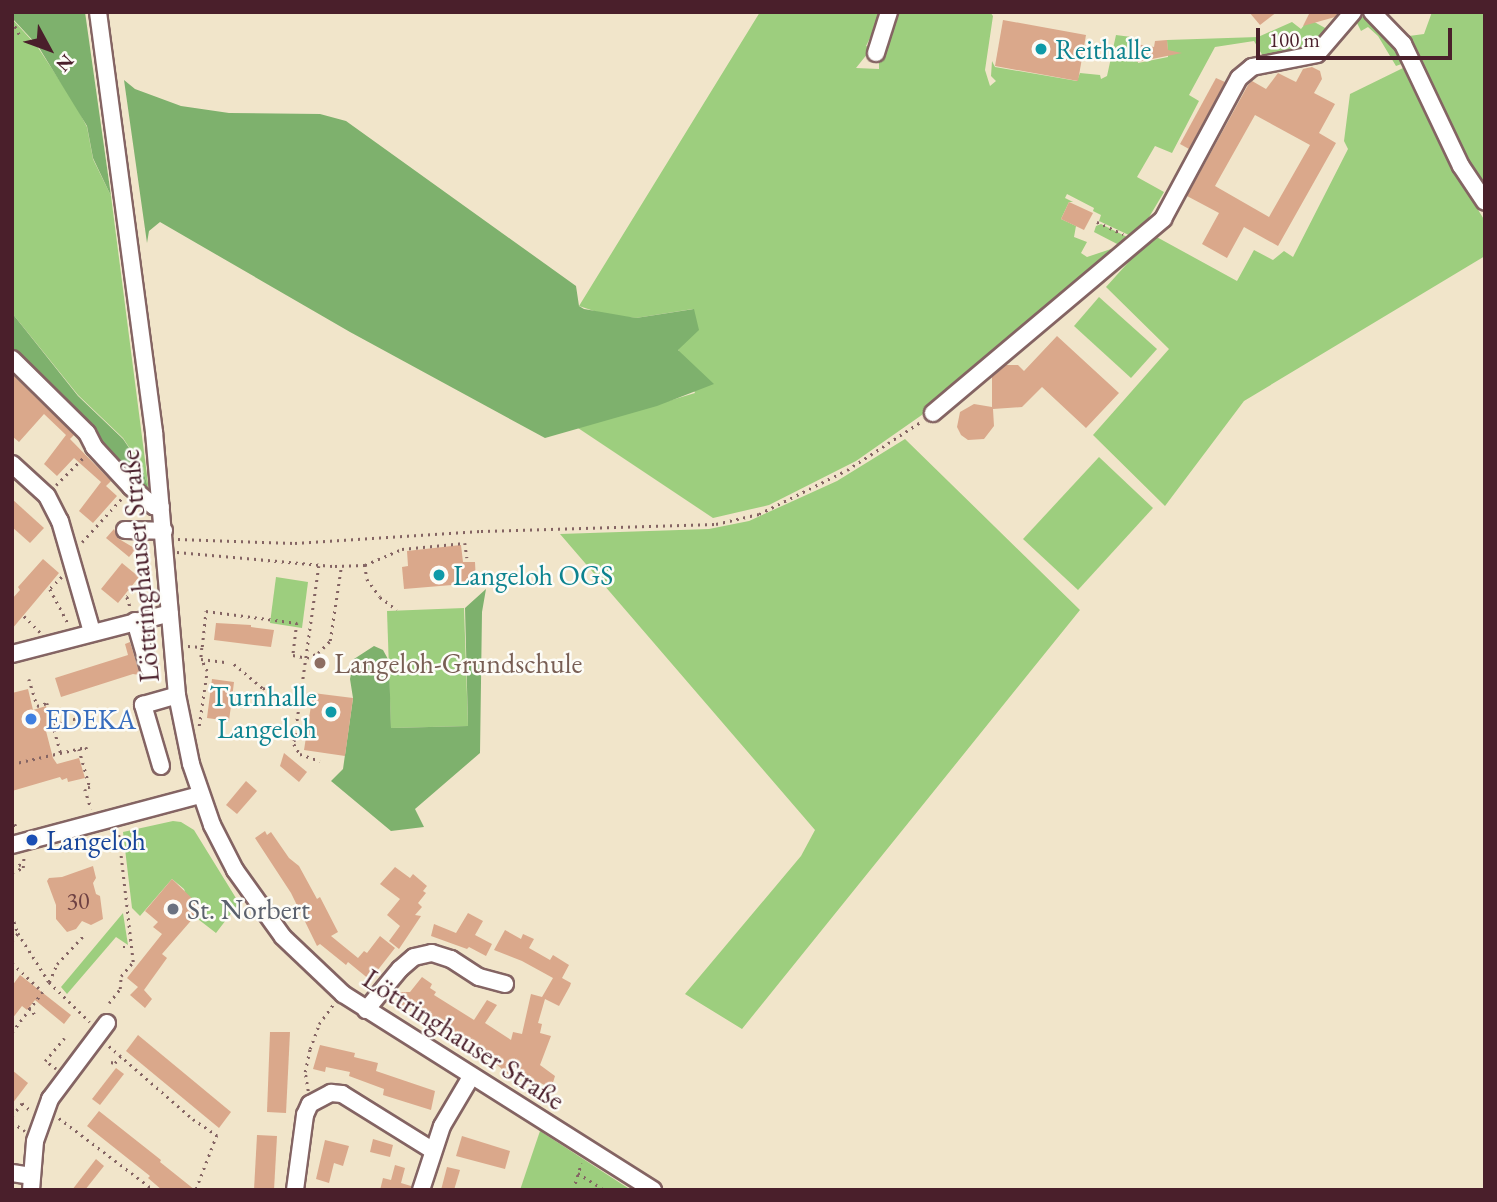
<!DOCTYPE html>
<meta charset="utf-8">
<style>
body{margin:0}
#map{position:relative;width:1497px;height:1202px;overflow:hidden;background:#f1e5ca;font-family:"EB Garamond",serif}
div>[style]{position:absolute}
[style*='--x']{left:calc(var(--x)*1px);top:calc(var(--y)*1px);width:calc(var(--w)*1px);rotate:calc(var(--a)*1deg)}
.green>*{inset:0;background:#9dce7e}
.forest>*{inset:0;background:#7eb16d}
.building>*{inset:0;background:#daa88b}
.path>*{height:2.5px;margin-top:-1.25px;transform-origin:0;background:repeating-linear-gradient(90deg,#846463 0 2px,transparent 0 7px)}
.roads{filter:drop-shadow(2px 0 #846463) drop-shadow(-2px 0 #846463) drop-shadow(0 2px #846463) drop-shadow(0 -2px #846463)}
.minor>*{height:16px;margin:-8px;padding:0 8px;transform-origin:8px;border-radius:8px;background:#fff}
.dots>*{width:19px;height:19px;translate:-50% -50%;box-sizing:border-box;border:4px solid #fdfcf7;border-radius:50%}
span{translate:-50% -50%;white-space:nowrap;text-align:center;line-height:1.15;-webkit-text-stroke:5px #fdfcf7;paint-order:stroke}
.number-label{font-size:24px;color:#6e4143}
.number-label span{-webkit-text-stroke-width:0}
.culture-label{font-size:28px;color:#0d838f}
.left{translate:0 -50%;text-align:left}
.right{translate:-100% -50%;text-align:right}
.street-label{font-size:28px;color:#4a1f2b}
.education-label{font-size:28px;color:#785e54}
.shop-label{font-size:28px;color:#366cbe}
.transit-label{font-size:28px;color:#164399}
.worship-label{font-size:28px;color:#5b616d}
.frame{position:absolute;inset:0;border:14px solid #4a1f2b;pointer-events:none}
.north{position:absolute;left:14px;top:14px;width:70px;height:70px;-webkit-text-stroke:5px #fdfcf7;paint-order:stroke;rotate:131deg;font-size:19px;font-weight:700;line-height:28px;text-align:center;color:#4a1f2b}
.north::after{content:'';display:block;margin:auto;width:24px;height:32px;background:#4a1f2b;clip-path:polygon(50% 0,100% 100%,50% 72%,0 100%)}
.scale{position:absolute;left:1256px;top:28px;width:196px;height:32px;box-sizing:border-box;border:4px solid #4a1f2b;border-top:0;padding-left:9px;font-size:21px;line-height:24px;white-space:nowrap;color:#4a1f2b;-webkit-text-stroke:5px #fdfcf7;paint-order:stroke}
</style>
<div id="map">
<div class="green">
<div style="clip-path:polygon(760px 12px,883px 12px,866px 46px,872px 48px,856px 68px,879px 69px,879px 54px,891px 12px,990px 12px,993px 16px,985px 70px,990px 86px,996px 81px,991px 76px,992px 61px,995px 67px,1077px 81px,1080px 73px,1100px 75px,1101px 79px,1107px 76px,1116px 35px,1139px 38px,1138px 63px,1168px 57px,1167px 40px,1258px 37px,1292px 22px,1301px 29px,1309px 19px,1327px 29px,1307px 49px,1264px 58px,1254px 41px,1215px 47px,1189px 95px,1199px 101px,1172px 153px,1155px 146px,1137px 177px,1164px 192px,1145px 224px,1131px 236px,1099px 221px,1101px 215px,1093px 211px,1094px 208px,1067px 194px,1065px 198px,1073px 202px,1069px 202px,1061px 219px,1076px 226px,1074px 237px,1087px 242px,1081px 253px,1087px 257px,1111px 249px,1115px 252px,929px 410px,856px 461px,769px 505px,713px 518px,578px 428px,695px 393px,678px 349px,693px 309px,636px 318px,606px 315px,579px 306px)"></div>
<div style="clip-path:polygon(1432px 12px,1485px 12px,1485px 186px,1457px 140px,1409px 36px,1424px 34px)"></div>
<div style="clip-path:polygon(1362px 17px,1372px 19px,1388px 33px,1407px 62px,1396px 66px,1378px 36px,1368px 27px,1361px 31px,1357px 23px)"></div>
<div style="clip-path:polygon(12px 19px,37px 46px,75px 104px,87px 127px,93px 159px,111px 196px,149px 491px,142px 467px,123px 438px,78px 395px,12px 313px)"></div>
<div style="clip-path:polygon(1403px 68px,1446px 158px,1485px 221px,1485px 256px,1244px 401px,1165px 506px,1093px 435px,1169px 349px,1106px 287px,1153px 235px,1237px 281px,1254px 250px,1273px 260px,1284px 251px,1293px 257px,1348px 149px,1344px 141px,1350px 94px)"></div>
<div style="clip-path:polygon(1101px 224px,1129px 238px,1121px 246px,1094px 232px,1096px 226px)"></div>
<div style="clip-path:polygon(1099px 297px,1157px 349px,1131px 378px,1074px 326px)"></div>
<div style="clip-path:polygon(905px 439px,1080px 610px,742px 1029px,685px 994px,801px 856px,815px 830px,560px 534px,709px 529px,749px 521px,837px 481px)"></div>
<div style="clip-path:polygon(1099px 457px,1153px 508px,1078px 590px,1023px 539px)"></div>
<div style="clip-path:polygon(276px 577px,308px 582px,302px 628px,270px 623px)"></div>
<div style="clip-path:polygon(464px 608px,468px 726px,391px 728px,387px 611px)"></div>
<div style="clip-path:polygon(173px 821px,181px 822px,194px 830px,239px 903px,216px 933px,194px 916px,184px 889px,172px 879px,140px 916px,132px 908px,123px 832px)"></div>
<div style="clip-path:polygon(123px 913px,128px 945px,116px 937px,67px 994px,61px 987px)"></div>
<div style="clip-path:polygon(540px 1131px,631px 1190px,520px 1190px)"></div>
</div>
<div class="forest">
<div style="clip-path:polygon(12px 12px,85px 12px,111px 196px,93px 158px,87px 126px,38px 46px,12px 18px)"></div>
<div style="clip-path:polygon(124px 80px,135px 89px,181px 106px,229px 113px,320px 114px,346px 121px,576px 286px,579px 306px,584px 309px,636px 318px,694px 309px,699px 330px,678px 350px,714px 384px,657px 406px,545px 438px,350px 332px,160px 222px,149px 231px,147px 243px)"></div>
<div style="clip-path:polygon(12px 313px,78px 396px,123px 439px,142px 467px,151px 498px,12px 357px)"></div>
<div style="clip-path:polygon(486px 589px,482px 612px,480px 753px,415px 809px,424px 827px,391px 831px,331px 781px,343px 769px,353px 698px,350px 679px,354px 659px,374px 646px,383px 650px,389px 661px,391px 728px,468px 726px,465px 608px)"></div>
</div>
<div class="building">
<div style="clip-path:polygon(1249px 12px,1277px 12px,1260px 25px)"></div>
<div style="clip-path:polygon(1310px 12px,1339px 12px,1335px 17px,1303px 26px)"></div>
<div style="clip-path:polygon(1003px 20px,1086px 35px,1078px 81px,995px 66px)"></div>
<div style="clip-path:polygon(1167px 40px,1168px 50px,1182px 53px,1137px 62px,1136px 44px,1154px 47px,1155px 41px)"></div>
<div style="clip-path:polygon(evenodd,1312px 67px,1320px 71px,1322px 79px,1314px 93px,1335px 104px,1319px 133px,1336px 143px,1278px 246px,1244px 227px,1227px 258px,1202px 244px,1219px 213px,1187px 196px,1248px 85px,1252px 81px,1266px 89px,1278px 73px,1296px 82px,1303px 69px,1312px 67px,1255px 115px,1310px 145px,1269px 217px,1215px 186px,1255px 115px)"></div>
<div style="clip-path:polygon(1216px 78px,1225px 82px,1189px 149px,1180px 144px)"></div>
<div style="clip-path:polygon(1069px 202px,1093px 213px,1084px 230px,1061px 219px)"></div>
<div style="clip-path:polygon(1057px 336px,1119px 393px,1086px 428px,1042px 387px,1022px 407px,993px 409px,994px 426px,984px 439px,968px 440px,961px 435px,957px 427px,960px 412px,974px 404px,992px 407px,992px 377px,1006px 365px,1018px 365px,1024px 371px)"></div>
<div style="clip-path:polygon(12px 374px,74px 435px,70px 439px,111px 481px,106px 486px,117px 496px,93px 523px,79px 511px,101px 482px,74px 458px,57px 476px,44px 464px,66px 435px,44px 414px,19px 442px,12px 436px)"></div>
<div style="clip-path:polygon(12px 499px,44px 528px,30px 543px,12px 527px)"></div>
<div style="clip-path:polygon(114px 529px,119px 539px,136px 549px,129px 557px,106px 538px)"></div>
<div style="clip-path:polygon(461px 545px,463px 562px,475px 562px,476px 583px,404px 589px,402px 567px,408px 566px,407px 551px)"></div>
<div style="clip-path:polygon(43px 559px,59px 573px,12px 629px,12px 599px,20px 590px,18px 587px)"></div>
<div style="clip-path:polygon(122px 563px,139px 577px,118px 603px,101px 589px)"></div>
<div style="clip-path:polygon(216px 623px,251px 625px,251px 627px,274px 630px,271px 647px,214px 640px)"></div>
<div style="clip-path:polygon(130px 642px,140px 675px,133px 674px,61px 697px,55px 678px,128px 655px,125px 644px)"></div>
<div style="clip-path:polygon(212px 679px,234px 682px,229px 721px,207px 718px)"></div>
<div style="clip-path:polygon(28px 689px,33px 710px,46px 706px,52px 729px,46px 731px,53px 758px,57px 764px,79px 758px,85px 778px,68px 782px,67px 778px,62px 780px,60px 777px,12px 791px,12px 693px)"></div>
<div style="clip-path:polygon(313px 693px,353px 698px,345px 756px,304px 750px)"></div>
<div style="clip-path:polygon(284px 753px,307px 772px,299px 782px,280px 766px)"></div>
<div style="clip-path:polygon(246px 781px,257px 791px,237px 814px,226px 805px)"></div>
<div style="clip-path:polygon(265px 831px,267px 835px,271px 832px,289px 858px,299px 866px,317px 899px,320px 897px,338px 932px,331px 936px,358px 958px,364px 951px,367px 953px,380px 936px,395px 948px,370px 980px,348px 962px,346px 965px,320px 944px,317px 946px,291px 893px,255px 838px)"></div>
<div style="clip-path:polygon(93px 866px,96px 878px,93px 883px,96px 894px,100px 896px,103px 919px,91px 925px,82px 921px,76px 929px,67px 932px,56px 919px,56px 905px,47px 881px,49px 878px,62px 877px)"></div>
<div style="clip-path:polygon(395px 867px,410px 878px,413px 874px,427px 886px,423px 891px,426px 893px,418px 903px,422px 907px,415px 915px,421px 916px,399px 949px,389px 941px,400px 926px,387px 915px,400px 899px,380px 884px)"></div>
<div style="clip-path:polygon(172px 879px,202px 908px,162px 954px,167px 958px,144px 990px,152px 999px,145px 1008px,130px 995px,138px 987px,127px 978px,162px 934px,153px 927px,158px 922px,145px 911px)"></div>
<div style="clip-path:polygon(468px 913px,483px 921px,475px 935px,492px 944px,486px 956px,469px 947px,467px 949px,431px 936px,434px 924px,456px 933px)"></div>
<div style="clip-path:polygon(505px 930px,521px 939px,523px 934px,534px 939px,529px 948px,550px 960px,553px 955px,569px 965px,562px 978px,571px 983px,570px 986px,559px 1006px,545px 999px,538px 1023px,542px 1024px,540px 1033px,551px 1036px,540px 1065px,555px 1076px,551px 1089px,539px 1082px,537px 1085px,511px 1068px,509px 1075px,496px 1064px,499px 1061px,433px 1019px,412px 1006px,400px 1006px,400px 992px,410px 992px,422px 977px,432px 984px,430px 988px,436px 992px,434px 995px,474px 1020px,487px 1000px,497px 1005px,485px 1023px,511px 1040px,513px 1032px,522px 1034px,531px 994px,542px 997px,553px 978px,522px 961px,494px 950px)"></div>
<div style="clip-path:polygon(20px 975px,71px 1015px,64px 1024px,35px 1000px,27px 1010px,22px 1006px,12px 1019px,12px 986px)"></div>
<div style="clip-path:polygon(270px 1032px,290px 1032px,286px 1113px,267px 1112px)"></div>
<div style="clip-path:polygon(138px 1035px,231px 1112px,219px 1128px,126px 1051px)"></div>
<div style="clip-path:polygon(320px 1045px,355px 1053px,354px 1057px,378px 1063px,376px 1071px,435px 1091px,431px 1110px,383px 1095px,384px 1089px,349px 1076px,350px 1072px,326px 1067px,325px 1072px,313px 1069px)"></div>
<div style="clip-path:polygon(116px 1068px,124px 1074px,100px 1105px,92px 1099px)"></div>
<div style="clip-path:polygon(12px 1070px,28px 1083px,12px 1104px)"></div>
<div style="clip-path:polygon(99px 1111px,161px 1160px,160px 1162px,195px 1190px,162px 1190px,148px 1178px,150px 1176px,87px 1126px)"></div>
<div style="clip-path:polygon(257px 1135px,277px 1136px,274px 1190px,254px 1190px)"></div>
<div style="clip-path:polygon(462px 1136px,510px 1151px,505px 1169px,456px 1156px)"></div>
<div style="clip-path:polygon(373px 1139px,393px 1145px,390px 1157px,370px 1152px)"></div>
<div style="clip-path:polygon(325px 1140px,349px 1146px,343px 1166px,334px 1163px,329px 1183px,316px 1179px)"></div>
<div style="clip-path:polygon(96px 1159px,104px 1166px,85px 1190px,72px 1190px)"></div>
<div style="clip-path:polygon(395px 1165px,405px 1168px,401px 1183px,411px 1186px,411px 1190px,380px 1190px,383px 1178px,391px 1180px)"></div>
<div style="clip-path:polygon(447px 1167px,460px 1170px,454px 1190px,441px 1190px)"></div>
</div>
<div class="path">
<div style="--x:12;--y:20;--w:20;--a:63"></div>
<div style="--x:1097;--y:222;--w:29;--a:25"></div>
<div style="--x:56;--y:485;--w:40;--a:-45"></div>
<div style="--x:178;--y:539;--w:117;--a:2"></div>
<div style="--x:295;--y:543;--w:186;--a:-3.7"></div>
<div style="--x:481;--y:531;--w:235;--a:-1.7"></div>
<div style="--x:716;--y:524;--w:44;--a:-13.1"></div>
<div style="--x:759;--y:514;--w:98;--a:-26.6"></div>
<div style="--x:847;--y:470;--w:90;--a:-33.2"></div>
<div style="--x:82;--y:542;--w:59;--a:-47.7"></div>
<div style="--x:177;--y:552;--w:159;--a:5.1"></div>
<div style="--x:335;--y:566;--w:30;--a:-2"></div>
<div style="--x:365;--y:565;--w:40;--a:-23.4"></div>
<div style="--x:402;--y:549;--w:63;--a:-5.4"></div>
<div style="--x:465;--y:543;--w:15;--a:82"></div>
<div style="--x:365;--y:565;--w:14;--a:82"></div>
<div style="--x:367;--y:579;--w:22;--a:54"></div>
<div style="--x:380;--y:597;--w:21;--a:37"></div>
<div style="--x:319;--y:566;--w:180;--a:98"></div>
<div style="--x:294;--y:744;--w:12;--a:59"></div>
<div style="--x:300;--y:754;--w:21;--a:19"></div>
<div style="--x:62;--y:577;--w:17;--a:135"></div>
<div style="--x:50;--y:589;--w:40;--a:62"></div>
<div style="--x:129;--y:588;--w:5;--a:37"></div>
<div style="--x:133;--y:591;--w:8;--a:135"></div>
<div style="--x:127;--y:597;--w:13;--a:72"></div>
<div style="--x:24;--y:616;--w:23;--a:45"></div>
<div style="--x:188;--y:646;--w:14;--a:4"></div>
<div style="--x:202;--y:647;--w:36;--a:-84"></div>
<div style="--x:206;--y:611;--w:92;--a:7.5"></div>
<div style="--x:297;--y:623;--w:32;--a:97"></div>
<div style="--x:293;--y:655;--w:14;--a:12"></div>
<div style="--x:307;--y:658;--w:12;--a:-24"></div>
<div style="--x:318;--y:653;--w:17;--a:-45"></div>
<div style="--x:330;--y:641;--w:75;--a:-81.5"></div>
<div style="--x:202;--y:648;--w:11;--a:95"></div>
<div style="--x:201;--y:659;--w:24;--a:7"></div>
<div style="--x:234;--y:664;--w:38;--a:40"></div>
<div style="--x:263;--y:688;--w:19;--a:25"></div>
<div style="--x:280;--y:696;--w:21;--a:11"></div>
<div style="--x:29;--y:679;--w:28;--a:73"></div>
<div style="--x:37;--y:706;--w:10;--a:-17"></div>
<div style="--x:47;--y:703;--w:53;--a:74.6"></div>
<div style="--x:53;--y:725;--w:25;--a:-16"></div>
<div style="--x:77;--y:718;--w:6;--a:72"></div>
<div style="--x:298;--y:725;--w:10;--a:6"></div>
<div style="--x:199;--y:726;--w:56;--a:-81.7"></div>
<div style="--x:207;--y:671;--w:13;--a:-117"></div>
<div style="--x:79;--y:749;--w:40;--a:74"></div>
<div style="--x:90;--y:787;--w:5;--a:158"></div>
<div style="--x:85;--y:789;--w:21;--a:73"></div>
<div style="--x:12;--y:764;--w:76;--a:-12.9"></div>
<div style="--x:86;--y:747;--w:6;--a:72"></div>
<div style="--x:12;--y:825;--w:3;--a:-18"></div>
<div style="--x:15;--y:824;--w:6;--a:72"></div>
<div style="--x:12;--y:867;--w:10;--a:-17"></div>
<div style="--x:12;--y:872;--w:12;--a:-20"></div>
<div style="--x:23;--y:868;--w:13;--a:-86"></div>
<div style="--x:12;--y:889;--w:13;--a:90"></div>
<div style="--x:12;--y:915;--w:19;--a:72"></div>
<div style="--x:18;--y:933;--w:58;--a:57.7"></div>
<div style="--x:49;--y:982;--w:57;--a:44.3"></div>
<div style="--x:12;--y:941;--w:10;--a:-53"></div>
<div style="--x:123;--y:947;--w:8;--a:0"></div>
<div style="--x:12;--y:963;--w:42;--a:43.1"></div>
<div style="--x:43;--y:992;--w:51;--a:127.1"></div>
<div style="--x:49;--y:982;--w:20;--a:-66"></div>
<div style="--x:57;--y:964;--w:42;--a:-46.9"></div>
<div style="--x:109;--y:1003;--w:18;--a:-52"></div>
<div style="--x:120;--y:989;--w:13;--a:-86"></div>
<div style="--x:121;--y:976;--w:18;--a:-49"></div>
<div style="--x:133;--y:962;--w:133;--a:-96.5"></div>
<div style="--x:29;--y:1007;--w:11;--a:52"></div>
<div style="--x:109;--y:1046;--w:111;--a:41"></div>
<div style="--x:193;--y:1119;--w:29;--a:34"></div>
<div style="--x:217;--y:1135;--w:59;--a:110.9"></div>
<div style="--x:111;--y:1062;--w:4;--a:14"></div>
<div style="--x:115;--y:1063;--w:10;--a:-53"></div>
<div style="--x:56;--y:1069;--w:14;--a:-144"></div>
<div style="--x:45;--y:1061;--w:30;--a:-50"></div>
<div style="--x:308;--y:1091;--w:19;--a:-99"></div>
<div style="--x:305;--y:1072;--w:24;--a:-78"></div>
<div style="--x:310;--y:1049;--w:27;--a:-70"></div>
<div style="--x:319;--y:1024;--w:26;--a:-54"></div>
<div style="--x:12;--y:1116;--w:16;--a:-52"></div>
<div style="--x:22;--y:1103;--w:11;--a:41"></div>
<div style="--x:59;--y:1118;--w:119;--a:37.2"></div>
<div style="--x:12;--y:1122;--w:16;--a:35"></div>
<div style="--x:578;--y:1173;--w:31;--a:33"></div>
<div style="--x:573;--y:1190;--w:28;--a:-73"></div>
</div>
<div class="roads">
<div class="minor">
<div style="--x:98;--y:12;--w:424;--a:82.4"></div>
<div style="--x:154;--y:432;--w:264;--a:85"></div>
<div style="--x:177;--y:695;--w:70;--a:78.5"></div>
<div style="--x:191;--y:764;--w:65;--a:71"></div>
<div style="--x:212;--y:825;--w:51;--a:62.9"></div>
<div style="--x:235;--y:870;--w:82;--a:54.4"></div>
<div style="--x:283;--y:937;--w:83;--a:43.5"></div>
<div style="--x:343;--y:994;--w:367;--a:32.3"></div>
<div style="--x:1372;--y:12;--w:45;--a:45.9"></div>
<div style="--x:1403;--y:44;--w:135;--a:64.6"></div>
<div style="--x:1461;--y:166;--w:43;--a:56.3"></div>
<div style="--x:876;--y:53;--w:43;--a:-72.4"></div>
<div style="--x:12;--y:359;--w:105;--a:44.6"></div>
<div style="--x:87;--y:433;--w:16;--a:63"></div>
<div style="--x:94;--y:447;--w:54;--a:47.2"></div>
<div style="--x:131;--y:487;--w:30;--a:40"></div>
<div style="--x:154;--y:506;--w:7;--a:8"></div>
<div style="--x:933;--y:413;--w:301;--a:-40.1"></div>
<div style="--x:1163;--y:219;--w:160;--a:-61.7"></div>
<div style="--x:1239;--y:78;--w:17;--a:-40"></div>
<div style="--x:1252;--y:67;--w:66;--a:-11.3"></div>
<div style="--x:1317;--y:54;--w:55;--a:-49.4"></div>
<div style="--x:12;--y:464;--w:47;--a:42.4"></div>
<div style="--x:47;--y:496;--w:28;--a:63"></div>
<div style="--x:60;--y:521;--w:116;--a:73.9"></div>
<div style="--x:125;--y:530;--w:39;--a:1"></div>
<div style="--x:135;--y:621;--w:50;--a:73.7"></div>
<div style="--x:12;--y:654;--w:163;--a:-14.5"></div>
<div style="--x:161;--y:766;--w:64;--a:-106.4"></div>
<div style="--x:143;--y:705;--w:35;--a:-16"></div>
<div style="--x:12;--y:845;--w:195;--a:-14.9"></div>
<div style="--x:366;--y:1010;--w:53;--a:-50.3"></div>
<div style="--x:400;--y:969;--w:18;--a:-41"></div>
<div style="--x:414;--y:957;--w:18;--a:-13"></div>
<div style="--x:432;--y:953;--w:20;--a:18"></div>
<div style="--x:451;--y:959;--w:33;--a:33"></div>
<div style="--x:479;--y:977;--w:27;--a:15"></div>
<div style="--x:12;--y:1173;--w:19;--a:9"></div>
<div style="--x:31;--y:1190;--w:49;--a:-85.3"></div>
<div style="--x:35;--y:1141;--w:45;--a:-70.3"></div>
<div style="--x:50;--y:1099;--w:95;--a:-53.1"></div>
<div style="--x:295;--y:1190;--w:76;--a:-82.4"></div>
<div style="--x:305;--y:1115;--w:12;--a:-66"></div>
<div style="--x:310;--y:1104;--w:24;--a:-28"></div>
<div style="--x:331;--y:1093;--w:11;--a:5"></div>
<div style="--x:342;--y:1094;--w:106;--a:31.9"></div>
<div style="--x:421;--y:1190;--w:67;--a:-71.8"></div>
<div style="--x:442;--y:1126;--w:57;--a:-59.4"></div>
</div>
</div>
<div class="dots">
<div style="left:1041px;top:49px;background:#0f9aa8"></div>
<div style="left:439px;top:575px;background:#0f9aa8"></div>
<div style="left:320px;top:663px;background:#8d6e63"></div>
<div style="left:331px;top:712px;background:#0f9aa8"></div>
<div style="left:31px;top:719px;background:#3f7fe0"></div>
<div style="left:32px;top:840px;background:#1a4fb4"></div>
<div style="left:173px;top:909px;background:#6b7280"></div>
</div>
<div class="number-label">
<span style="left:78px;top:901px">30</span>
</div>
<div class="culture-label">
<span class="left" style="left:1055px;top:49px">Reithalle</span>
<span class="left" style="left:453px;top:575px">Langeloh OGS</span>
<span class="right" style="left:317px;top:712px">Turnhalle<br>Langeloh</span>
</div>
<div class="street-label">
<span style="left:139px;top:566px;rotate:-95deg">Löttringhauser Straße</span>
<span style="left:464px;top:1039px;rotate:33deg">Löttringhauser Straße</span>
</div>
<div class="education-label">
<span class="left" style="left:334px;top:663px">Langeloh-Grundschule</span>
</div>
<div class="shop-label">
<span class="left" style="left:45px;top:719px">EDEKA</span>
</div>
<div class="transit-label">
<span class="left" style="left:46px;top:840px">Langeloh</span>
</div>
<div class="worship-label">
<span class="left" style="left:187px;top:909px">St. Norbert</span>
</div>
<div class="frame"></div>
<div class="north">N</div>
<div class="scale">100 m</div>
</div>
